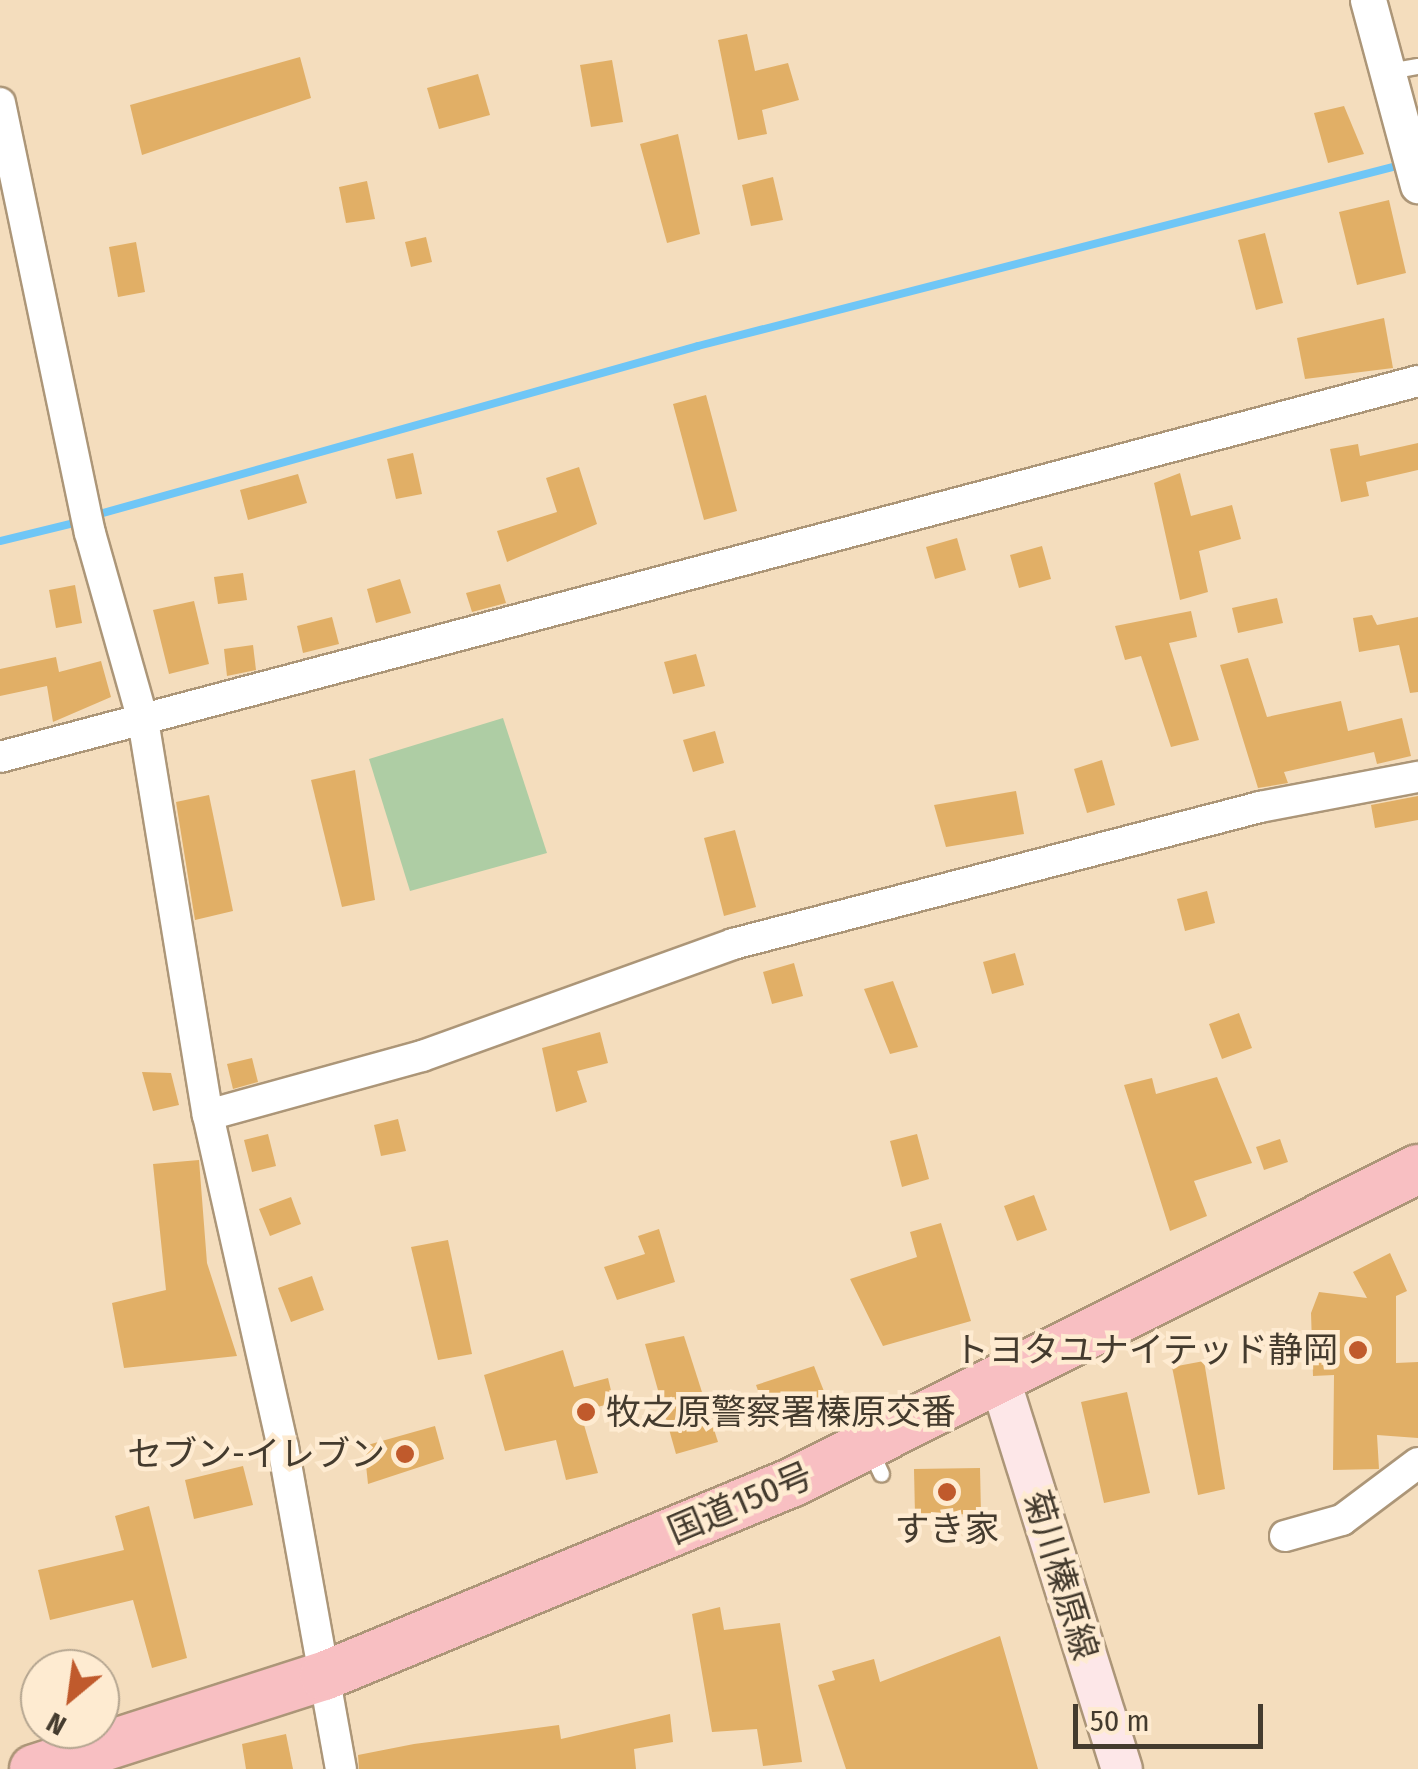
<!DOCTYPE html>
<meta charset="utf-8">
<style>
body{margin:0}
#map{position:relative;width:1418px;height:1769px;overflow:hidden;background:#f4ddbd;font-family:"Fira Sans Condensed","Noto Sans JP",sans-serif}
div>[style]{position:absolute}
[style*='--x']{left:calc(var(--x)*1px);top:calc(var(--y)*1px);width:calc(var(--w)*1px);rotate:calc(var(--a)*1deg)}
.green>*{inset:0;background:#aecda4}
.stream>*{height:8px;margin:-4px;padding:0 4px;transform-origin:4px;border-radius:4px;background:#6fc6f6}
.building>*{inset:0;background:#e1af66}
.roads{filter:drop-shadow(2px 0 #ac9678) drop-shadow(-2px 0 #ac9678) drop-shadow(0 2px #ac9678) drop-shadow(0 -2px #ac9678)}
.service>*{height:15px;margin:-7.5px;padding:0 7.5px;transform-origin:7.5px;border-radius:7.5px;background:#fff}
.minor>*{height:30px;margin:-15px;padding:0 15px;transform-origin:15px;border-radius:15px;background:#fff}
.tertiary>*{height:35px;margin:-17.5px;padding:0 17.5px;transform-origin:17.5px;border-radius:17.5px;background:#fff}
.secondary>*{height:40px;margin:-20px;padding:0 20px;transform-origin:20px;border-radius:20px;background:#fde7e8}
.trunk>*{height:48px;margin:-24px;padding:0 24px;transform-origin:24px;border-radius:24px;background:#f8bfc2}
.dots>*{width:28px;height:28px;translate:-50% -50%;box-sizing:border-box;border:5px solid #feebd1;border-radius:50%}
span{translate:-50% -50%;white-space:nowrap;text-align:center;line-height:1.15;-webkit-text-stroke:9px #feebd1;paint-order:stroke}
.poi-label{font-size:35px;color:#443b2e}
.right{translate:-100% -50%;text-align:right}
.left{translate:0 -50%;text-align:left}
.street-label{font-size:35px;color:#443b2e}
.north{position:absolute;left:20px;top:1649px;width:100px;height:100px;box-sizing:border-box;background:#feebd1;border:2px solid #b4a590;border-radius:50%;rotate:209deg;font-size:28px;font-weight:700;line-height:40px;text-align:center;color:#443b2e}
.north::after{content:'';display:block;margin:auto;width:35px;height:45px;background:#c05a2c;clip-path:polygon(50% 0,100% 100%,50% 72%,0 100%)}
.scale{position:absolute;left:1073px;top:1704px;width:190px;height:45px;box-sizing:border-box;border:5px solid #443b2e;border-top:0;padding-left:12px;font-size:30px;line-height:35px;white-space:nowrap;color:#443b2e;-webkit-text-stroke:8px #feebd1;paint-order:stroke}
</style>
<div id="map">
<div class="green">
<div style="clip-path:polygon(503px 718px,547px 853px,410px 891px,369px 759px)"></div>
</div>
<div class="stream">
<div style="--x:96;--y:515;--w:625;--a:-15.68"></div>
<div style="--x:698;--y:346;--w:730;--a:-14.44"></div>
<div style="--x:0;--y:541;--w:80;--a:-13.7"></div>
</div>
<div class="building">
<div style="clip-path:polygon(747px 34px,755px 71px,788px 63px,799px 100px,762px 110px,767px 134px,738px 140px,718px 40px)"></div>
<div style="clip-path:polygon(300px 57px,311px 98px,142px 155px,130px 105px)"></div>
<div style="clip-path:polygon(612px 60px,623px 122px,591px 127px,580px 65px)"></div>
<div style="clip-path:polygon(478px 74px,490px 115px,439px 129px,427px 88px)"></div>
<div style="clip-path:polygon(1344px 106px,1364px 154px,1328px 163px,1314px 113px)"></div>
<div style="clip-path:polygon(678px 134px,700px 234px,667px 243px,640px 144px)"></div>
<div style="clip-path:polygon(773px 177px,783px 220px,751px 226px,742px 185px)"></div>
<div style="clip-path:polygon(367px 181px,375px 219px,346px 223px,339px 187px)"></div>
<div style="clip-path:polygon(1389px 200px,1406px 273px,1357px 285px,1339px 212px)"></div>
<div style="clip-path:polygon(1265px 233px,1283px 303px,1256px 310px,1238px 240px)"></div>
<div style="clip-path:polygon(426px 237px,432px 262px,411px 267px,405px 242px)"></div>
<div style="clip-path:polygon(136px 242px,145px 292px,118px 297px,109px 247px)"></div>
<div style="clip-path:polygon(1384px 318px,1393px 368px,1305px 379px,1297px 338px)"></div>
<div style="clip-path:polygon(706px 395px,737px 511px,704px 520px,673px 404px)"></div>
<div style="clip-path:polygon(1418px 443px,1418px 470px,1366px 482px,1369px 496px,1341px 502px,1330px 449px,1358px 444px,1360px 456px)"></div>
<div style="clip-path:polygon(413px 453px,422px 494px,396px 499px,387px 459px)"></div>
<div style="clip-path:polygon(579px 467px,597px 524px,507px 562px,497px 531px,557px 512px,546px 478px)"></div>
<div style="clip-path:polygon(1180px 473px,1191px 516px,1232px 505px,1241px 539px,1199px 551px,1208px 592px,1180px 600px,1154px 483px)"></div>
<div style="clip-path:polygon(298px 474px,307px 503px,248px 520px,240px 490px)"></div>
<div style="clip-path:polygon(957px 538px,966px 570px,935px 579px,926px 547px)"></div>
<div style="clip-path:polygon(1042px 546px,1051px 579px,1019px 588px,1010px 555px)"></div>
<div style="clip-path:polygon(243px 573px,247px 600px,218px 604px,214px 577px)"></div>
<div style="clip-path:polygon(400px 579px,411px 613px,376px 623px,367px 589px)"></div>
<div style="clip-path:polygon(500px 584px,506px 603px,472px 612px,466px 593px)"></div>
<div style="clip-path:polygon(75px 585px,82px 623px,56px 628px,49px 590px)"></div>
<div style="clip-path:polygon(1277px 598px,1283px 623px,1238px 633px,1232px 608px)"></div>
<div style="clip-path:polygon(194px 601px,209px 664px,169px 674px,153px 610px)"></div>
<div style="clip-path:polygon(1191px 611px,1197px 637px,1169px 643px,1199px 740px,1171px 747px,1141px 656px,1125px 660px,1115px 626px)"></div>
<div style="clip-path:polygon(1372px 615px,1377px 625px,1418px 617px,1418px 692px,1410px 693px,1399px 645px,1359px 652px,1353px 618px)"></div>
<div style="clip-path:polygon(332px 617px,339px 644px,303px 653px,297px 626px)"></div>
<div style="clip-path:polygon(253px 645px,256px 670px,227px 676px,224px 649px)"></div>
<div style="clip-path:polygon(696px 654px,705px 686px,673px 694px,664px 662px)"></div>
<div style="clip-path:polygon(56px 657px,59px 672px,101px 661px,111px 697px,53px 722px,47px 686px,0 696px,0 669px)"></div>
<div style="clip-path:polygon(1248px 658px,1267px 717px,1341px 701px,1348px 731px,1402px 718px,1411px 756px,1377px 764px,1374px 752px,1284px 772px,1288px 783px,1258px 788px,1220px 665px)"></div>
<div style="clip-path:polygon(715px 731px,724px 763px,693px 772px,683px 740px)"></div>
<div style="clip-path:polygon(1102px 760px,1115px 805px,1087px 813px,1074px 769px)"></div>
<div style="clip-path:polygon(355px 770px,375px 900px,342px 907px,311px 780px)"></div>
<div style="clip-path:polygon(1016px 791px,1024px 834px,946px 847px,934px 805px)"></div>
<div style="clip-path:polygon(209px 795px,233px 911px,195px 920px,176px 802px)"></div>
<div style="clip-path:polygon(1418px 796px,1418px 820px,1375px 828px,1371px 805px)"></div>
<div style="clip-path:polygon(735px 830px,756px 907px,724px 916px,704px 838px)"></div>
<div style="clip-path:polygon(1207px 891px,1215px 923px,1185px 931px,1177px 899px)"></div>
<div style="clip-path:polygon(1015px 953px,1024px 985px,992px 994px,983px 962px)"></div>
<div style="clip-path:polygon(794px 963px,803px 996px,772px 1004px,763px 972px)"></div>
<div style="clip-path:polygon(893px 981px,918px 1047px,890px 1054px,864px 989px)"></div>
<div style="clip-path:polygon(1239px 1013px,1252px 1048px,1222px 1059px,1209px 1024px)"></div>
<div style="clip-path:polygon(600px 1032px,608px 1063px,577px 1071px,587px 1102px,556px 1112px,542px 1048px)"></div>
<div style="clip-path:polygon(252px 1058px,258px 1082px,233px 1089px,227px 1064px)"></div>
<div style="clip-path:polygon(142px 1072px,171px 1073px,179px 1105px,153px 1111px)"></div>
<div style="clip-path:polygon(1217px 1077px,1252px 1163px,1194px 1181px,1207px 1216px,1170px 1231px,1124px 1085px,1152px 1078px,1156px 1094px)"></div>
<div style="clip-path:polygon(398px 1119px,406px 1151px,381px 1156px,374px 1125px)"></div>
<div style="clip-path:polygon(268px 1134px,276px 1166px,252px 1172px,244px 1140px)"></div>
<div style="clip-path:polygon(917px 1134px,929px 1179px,902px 1187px,890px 1141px)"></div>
<div style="clip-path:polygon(1280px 1139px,1288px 1162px,1264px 1170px,1256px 1147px)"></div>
<div style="clip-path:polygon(199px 1160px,207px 1263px,237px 1356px,124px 1368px,112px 1303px,166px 1290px,153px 1164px)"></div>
<div style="clip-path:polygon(1034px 1195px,1047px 1230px,1017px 1241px,1004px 1206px)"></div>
<div style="clip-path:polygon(291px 1197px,301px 1224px,270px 1236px,259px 1209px)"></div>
<div style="clip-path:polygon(941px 1223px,971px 1321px,883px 1346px,850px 1279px,917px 1257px,910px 1232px)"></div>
<div style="clip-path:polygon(659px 1229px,675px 1282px,617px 1300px,604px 1267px,645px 1254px,638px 1236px)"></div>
<div style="clip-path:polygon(448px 1240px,472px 1354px,438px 1360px,411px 1247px)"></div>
<div style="clip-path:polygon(1390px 1253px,1407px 1291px,1396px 1296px,1396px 1363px,1418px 1362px,1418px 1438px,1377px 1435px,1379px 1469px,1333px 1470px,1334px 1375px,1313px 1376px,1311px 1313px,1319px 1292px,1367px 1298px,1353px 1272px)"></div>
<div style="clip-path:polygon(312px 1276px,324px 1310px,291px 1322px,278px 1288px)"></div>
<div style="clip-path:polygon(684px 1336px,718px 1442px,676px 1454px,645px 1344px)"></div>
<div style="clip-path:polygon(563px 1350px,574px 1387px,608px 1378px,614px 1403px,580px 1411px,598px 1473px,566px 1480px,556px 1440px,505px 1451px,484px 1375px)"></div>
<div style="clip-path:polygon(1204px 1361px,1225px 1489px,1198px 1495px,1172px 1367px)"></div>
<div style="clip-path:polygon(814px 1366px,829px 1404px,768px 1419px,756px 1385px)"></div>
<div style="clip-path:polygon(1127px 1392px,1150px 1493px,1104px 1503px,1081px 1402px)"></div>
<div style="clip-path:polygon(435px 1426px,444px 1459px,368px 1484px,364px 1446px)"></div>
<div style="clip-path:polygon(243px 1466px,253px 1505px,194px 1519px,185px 1480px)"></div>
<div style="clip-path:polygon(980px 1468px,981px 1514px,915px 1515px,914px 1469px)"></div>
<div style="clip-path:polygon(149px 1506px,187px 1658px,152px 1668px,133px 1600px,50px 1620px,38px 1570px,124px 1550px,115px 1516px)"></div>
<div style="clip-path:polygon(720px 1607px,724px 1630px,780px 1623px,802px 1762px,763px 1766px,757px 1729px,712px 1732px,692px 1614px)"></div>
<div style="clip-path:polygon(1000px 1636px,1038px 1769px,846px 1769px,818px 1685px,835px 1680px,832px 1671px,874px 1659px,880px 1682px)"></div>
<div style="clip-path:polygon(670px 1714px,673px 1742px,634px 1749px,636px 1769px,359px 1769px,358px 1755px,414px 1744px,559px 1725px,561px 1739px)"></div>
<div style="clip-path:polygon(286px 1734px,293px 1769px,246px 1769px,242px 1744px)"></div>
</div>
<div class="roads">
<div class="service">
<div style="--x:1389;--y:71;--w:29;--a:-10"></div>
<div style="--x:870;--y:1450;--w:26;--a:65"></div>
</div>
<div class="minor">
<div style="--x:0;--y:103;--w:439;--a:78.2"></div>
<div style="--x:90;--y:533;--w:194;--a:74.2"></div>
<div style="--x:143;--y:720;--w:400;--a:80.7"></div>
<div style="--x:208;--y:1115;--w:340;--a:77.3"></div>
<div style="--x:283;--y:1447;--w:327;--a:79.8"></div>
<div style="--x:0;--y:757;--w:1467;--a:-14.85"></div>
<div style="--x:208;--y:1115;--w:222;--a:-15.4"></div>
<div style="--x:422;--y:1056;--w:331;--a:-19.8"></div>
<div style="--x:733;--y:944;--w:545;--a:-14.57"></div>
<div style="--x:1260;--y:807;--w:161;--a:-10.8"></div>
<div style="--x:1285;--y:1536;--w:59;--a:-15.7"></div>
<div style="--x:1342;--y:1520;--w:95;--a:-36.9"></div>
</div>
<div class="tertiary">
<div style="--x:1368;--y:0;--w:192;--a:74.9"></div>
</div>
<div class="secondary">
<div style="--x:1000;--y:1380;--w:408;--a:72.6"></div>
</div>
<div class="trunk">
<div style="--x:34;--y:1769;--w:305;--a:-17.8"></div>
<div style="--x:324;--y:1676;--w:508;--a:-22.47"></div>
<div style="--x:793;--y:1482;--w:699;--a:-26.6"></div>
</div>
</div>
<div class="dots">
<div style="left:1358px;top:1350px;background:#c05a2c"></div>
<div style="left:586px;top:1412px;background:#c05a2c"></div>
<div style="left:405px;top:1454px;background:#c05a2c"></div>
<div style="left:947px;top:1492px;background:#c05a2c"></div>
</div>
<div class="poi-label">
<span class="right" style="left:1338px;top:1350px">トヨタユナイテッド静岡</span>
<span class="left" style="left:606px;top:1412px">牧之原警察署榛原交番</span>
<span class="right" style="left:385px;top:1454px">セブン-イレブン</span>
<span style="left:947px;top:1529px">すき家</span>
</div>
<div class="street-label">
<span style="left:740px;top:1503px;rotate:-23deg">国道150号</span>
<span style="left:1061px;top:1575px;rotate:73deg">菊川榛原線</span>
</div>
<div class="north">N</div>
<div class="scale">50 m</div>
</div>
